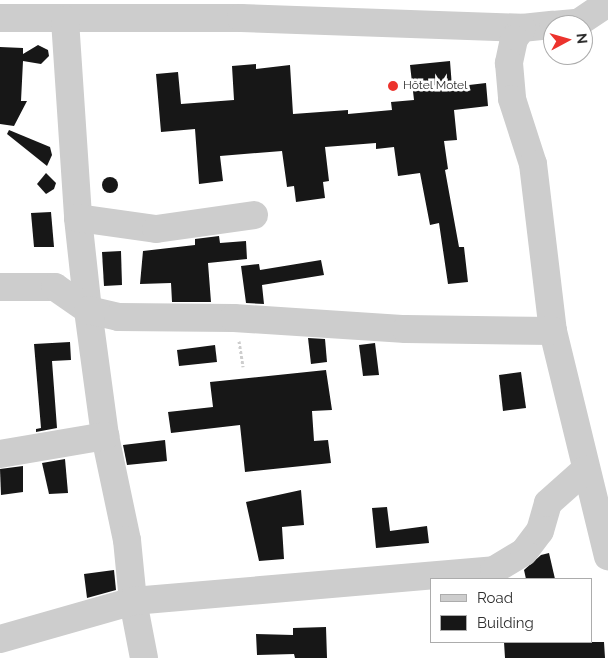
<!DOCTYPE html>
<meta charset="utf-8">
<style>
body{margin:0}
#map{position:relative;width:608px;height:658px;overflow:hidden;background:#fff;font-family:Raleway,sans-serif}
div>[style]{position:absolute}
[style*='--x']{left:calc(var(--x)*1px);top:calc(var(--y)*1px);width:calc(var(--w)*1px);rotate:calc(var(--a)*1deg)}
.building>*{inset:0;background:#171717}
.round{border-radius:50%}
.path>*{height:3px;margin-top:-1.5px;transform-origin:0;background:repeating-linear-gradient(90deg,#cdcdcd 0 2.5px,transparent 0 5px)}
.minor>*{height:28px;margin:-14px;padding:0 14px;transform-origin:14px;border-radius:14px;background:#cdcdcd}
.dots>*{width:14px;height:14px;translate:-50% -50%;box-sizing:border-box;border:2px solid #fff;border-radius:50%}
span{translate:-50% -50%;white-space:nowrap;text-align:center;line-height:1.15;-webkit-text-stroke:5px #fff;paint-order:stroke}
.poi-label{font-size:12px;color:#303030}
.left{translate:0 -50%;text-align:left}
.legend{position:absolute;left:430px;top:578px;width:162px;height:65px;box-sizing:border-box;background:#fff;border:1px solid #acacac;margin:0;padding:6px 9px;list-style:none;font-size:15px;color:#303030}
.legend li{display:flex;align-items:center;gap:10px;height:25px}
.legend b{width:25px;border:1px solid #acacac}
.north{position:absolute;left:543px;top:15px;width:50px;height:50px;box-sizing:border-box;background:#fff;border:1px solid #acacac;border-radius:50%;rotate:84deg;font-size:14px;font-weight:700;line-height:20px;text-align:center;color:#303030}
.north::after{content:'';display:block;margin:auto;width:18px;height:22px;background:#ec332d;clip-path:polygon(50% 0,100% 100%,50% 72%,0 100%)}
</style>
<div id="map">
<div class="building">
<div style="clip-path:polygon(38px 45px,48px 50px,49px 56px,41px 64px,23px 61px,21px 101px,27px 101px,14px 126px,0 124px,0 47px,23px 48px,23px 54px)"></div>
<div style="clip-path:polygon(450px 61px,452px 87px,486px 83px,488px 106px,454px 110px,457px 140px,444px 141px,448px 169px,445px 170px,459px 247px,464px 247px,468px 282px,448px 284px,439px 223px,430px 225px,420px 173px,398px 176px,394px 147px,376px 149px,376px 143px,325px 147px,329px 181px,323px 182px,325px 198px,296px 202px,294px 186px,287px 187px,282px 151px,220px 156px,223px 181px,199px 184px,195px 129px,161px 132px,156px 74px,178px 72px,181px 104px,234px 100px,232px 66px,256px 64px,256px 69px,290px 65px,293px 114px,348px 110px,348px 114px,392px 110px,391px 102px,414px 100px,410px 65px)"></div>
<div style="clip-path:polygon(9px 130px,50px 147px,52px 155px,47px 166px,7px 134px)"></div>
<div style="clip-path:polygon(46px 173px,56px 183px,54px 189px,46px 194px,37px 184px)"></div>
<div class="round" style="left:102px;top:177px;width:16px;height:16px"></div>
<div style="clip-path:polygon(51px 212px,54px 247px,34px 247px,31px 213px)"></div>
<div style="clip-path:polygon(219px 236px,220px 243px,246px 241px,247px 259px,208px 263px,211px 302px,172px 302px,171px 283px,140px 284px,143px 251px,195px 245px,195px 239px)"></div>
<div style="clip-path:polygon(121px 251px,122px 285px,104px 286px,102px 252px)"></div>
<div style="clip-path:polygon(321px 260px,324px 275px,262px 285px,264px 304px,246px 303px,241px 266px,259px 264px,260px 270px)"></div>
<div style="clip-path:polygon(308px 338px,325px 339px,327px 362px,311px 364px)"></div>
<div style="clip-path:polygon(70px 342px,71px 360px,52px 361px,57px 428px,36px 432px,36px 429px,41px 428px,34px 344px)"></div>
<div style="clip-path:polygon(375px 343px,379px 375px,363px 376px,359px 345px)"></div>
<div style="clip-path:polygon(215px 345px,217px 362px,179px 366px,177px 350px)"></div>
<div style="clip-path:polygon(326px 370px,332px 410px,312px 411px,314px 441px,328px 440px,331px 463px,245px 472px,240px 425px,171px 433px,168px 412px,213px 407px,210px 382px)"></div>
<div style="clip-path:polygon(521px 372px,526px 408px,503px 411px,499px 375px)"></div>
<div style="clip-path:polygon(165px 440px,167px 461px,127px 465px,123px 445px)"></div>
<div style="clip-path:polygon(65px 459px,68px 493px,49px 494px,42px 463px)"></div>
<div style="clip-path:polygon(23px 466px,23px 492px,1px 495px,0 469px)"></div>
<div style="clip-path:polygon(301px 490px,304px 525px,282px 527px,284px 559px,259px 561px,246px 502px)"></div>
<div style="clip-path:polygon(387px 507px,390px 531px,427px 526px,429px 543px,376px 548px,372px 508px)"></div>
<div style="clip-path:polygon(549px 553px,555px 579px,526px 579px,524px 570px,541px 555px)"></div>
<div style="clip-path:polygon(114px 570px,116px 590px,87px 598px,84px 574px)"></div>
<div style="clip-path:polygon(326px 627px,327px 658px,295px 658px,294px 654px,257px 655px,256px 634px,293px 635px,293px 628px)"></div>
<div style="clip-path:polygon(504px 642px,604px 642px,605px 658px,505px 658px)"></div>
</div>
<div class="path">
<div style="--x:239;--y:341;--w:26;--a:81"></div>
</div>
<div class="minor">
<div style="--x:0;--y:18;--w:241;--a:0"></div>
<div style="--x:241;--y:18;--w:281;--a:2"></div>
<div style="--x:522;--y:28;--w:31;--a:-6"></div>
<div style="--x:65;--y:20;--w:198;--a:86.2"></div>
<div style="--x:78;--y:218;--w:93;--a:83.8"></div>
<div style="--x:88;--y:310;--w:127;--a:82.3"></div>
<div style="--x:105;--y:436;--w:106;--a:78.1"></div>
<div style="--x:127;--y:540;--w:61;--a:84.4"></div>
<div style="--x:133;--y:601;--w:58;--a:79.1"></div>
<div style="--x:553;--y:25;--w:25;--a:-5"></div>
<div style="--x:578;--y:23;--w:36;--a:-34"></div>
<div style="--x:522;--y:28;--w:14;--a:126"></div>
<div style="--x:514;--y:39;--w:25;--a:102"></div>
<div style="--x:509;--y:63;--w:36;--a:85"></div>
<div style="--x:512;--y:99;--w:68;--a:72.1"></div>
<div style="--x:533;--y:164;--w:168;--a:83.2"></div>
<div style="--x:553;--y:331;--w:232;--a:76.3"></div>
<div style="--x:78;--y:218;--w:79;--a:8"></div>
<div style="--x:156;--y:229;--w:99;--a:-8.1"></div>
<div style="--x:0;--y:287;--w:55;--a:0"></div>
<div style="--x:55;--y:287;--w:40;--a:34.9"></div>
<div style="--x:88;--y:310;--w:31;--a:13"></div>
<div style="--x:118;--y:317;--w:116;--a:0.5"></div>
<div style="--x:234;--y:318;--w:172;--a:3.7"></div>
<div style="--x:406;--y:329;--w:147;--a:0.8"></div>
<div style="--x:0;--y:454;--w:107;--a:-9.7"></div>
<div style="--x:0;--y:639;--w:138;--a:-15.9"></div>
<div style="--x:133;--y:601;--w:362;--a:-4.9"></div>
<div style="--x:494;--y:570;--w:35;--a:-31"></div>
<div style="--x:524;--y:552;--w:26;--a:-53"></div>
<div style="--x:540;--y:531;--w:29;--a:-74"></div>
<div style="--x:548;--y:503;--w:50;--a:-41.7"></div>
</div>
<div class="dots">
<div style="left:393px;top:86px;background:#ec332d"></div>
</div>
<div class="poi-label">
<span class="left" style="left:403px;top:86px">Hôtel Motel</span>
</div>
<ul class="legend">
<li><b style="height:6px;background:#cdcdcd"></b>Road</li>
<li><b style="height:14px;background:#171717"></b>Building</li>
</ul>
<div class="north">N</div>
</div>
